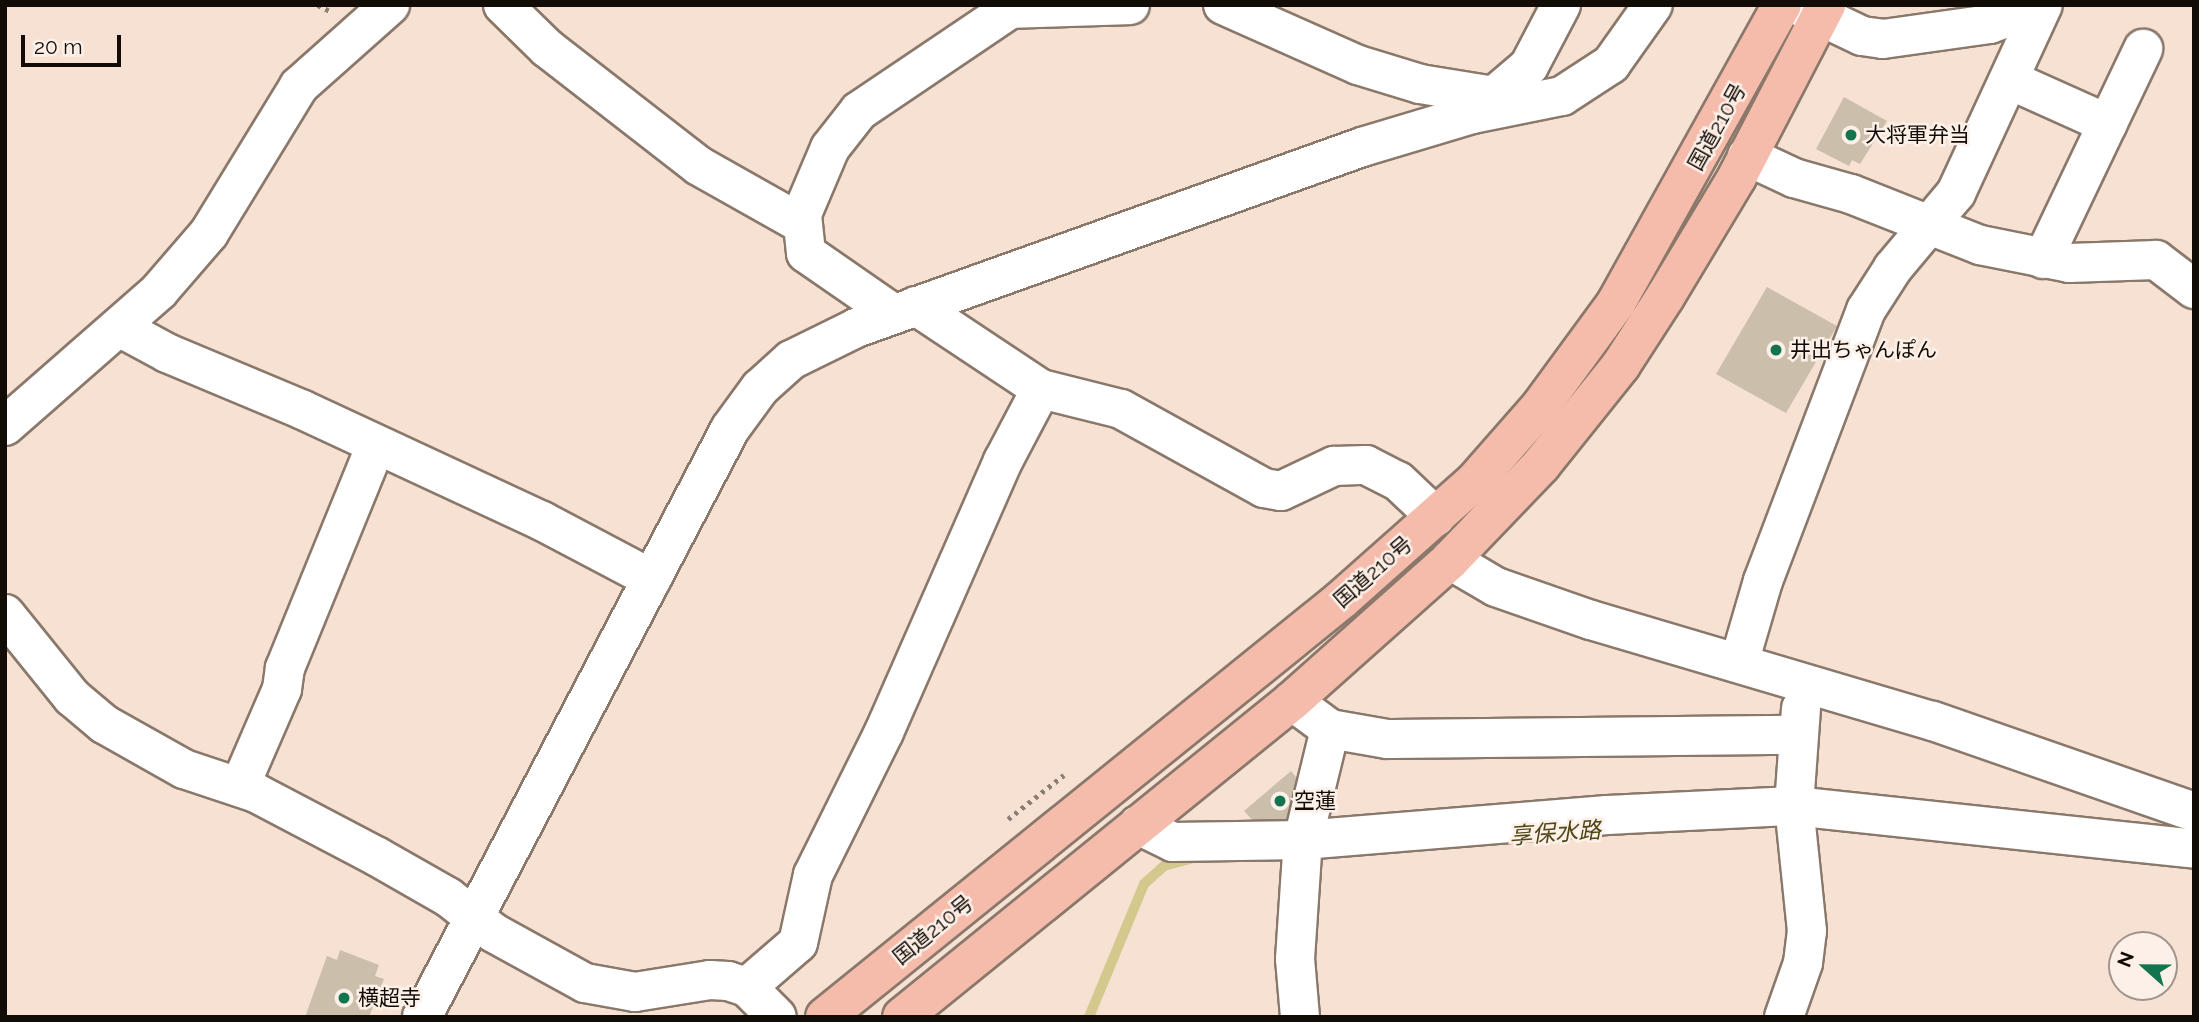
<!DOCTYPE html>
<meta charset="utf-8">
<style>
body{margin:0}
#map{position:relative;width:2199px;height:1022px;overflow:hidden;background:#f6e1d3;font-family:Raleway,"Noto Sans JP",sans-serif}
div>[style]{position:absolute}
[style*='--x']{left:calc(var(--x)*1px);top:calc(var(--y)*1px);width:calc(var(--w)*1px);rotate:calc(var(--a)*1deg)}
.stream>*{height:10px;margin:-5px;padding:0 5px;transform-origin:5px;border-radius:5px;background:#d4c88d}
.building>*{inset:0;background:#cbbeab}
.path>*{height:4.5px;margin-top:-2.25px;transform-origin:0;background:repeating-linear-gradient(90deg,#8c7e74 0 3.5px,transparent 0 8.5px)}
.roads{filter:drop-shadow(2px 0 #8a786b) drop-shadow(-2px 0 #8a786b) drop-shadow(0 2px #8a786b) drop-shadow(0 -2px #8a786b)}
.minor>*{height:38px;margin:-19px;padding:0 19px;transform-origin:19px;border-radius:19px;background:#fff}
.highway>*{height:38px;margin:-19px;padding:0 19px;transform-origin:19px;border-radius:19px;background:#f5bcac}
.dots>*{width:19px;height:19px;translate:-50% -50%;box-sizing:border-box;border:4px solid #fdf0e8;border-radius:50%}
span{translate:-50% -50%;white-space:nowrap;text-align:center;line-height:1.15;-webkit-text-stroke:5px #fdf0e8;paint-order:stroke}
.street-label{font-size:21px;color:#120c07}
.poi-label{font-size:21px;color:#120c07}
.left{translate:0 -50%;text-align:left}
.water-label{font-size:23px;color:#4f4618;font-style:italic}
.frame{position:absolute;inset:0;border:7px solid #120c07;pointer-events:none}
.north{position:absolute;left:2108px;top:931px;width:70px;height:70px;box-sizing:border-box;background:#fdf0e8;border:2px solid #9f958e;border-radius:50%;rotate:291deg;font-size:19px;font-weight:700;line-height:28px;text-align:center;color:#120c07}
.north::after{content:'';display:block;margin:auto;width:24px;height:32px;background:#13754d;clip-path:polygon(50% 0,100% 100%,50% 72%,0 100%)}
.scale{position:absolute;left:21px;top:35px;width:100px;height:32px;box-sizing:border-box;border:4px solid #120c07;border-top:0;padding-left:9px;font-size:21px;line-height:24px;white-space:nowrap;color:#120c07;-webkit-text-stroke:5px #fdf0e8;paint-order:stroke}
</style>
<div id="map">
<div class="stream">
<div style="--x:1089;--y:1017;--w:144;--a:-67.5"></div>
<div style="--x:1144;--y:884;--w:27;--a:-42"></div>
<div style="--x:1164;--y:866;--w:27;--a:-15"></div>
</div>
<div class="building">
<div style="clip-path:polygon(1844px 97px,1887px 121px,1860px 164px,1852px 160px,1849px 166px,1816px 149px)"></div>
<div style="clip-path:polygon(1767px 287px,1837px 326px,1786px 413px,1716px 374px)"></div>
<div style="clip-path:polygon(1291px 771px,1308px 792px,1298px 828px,1262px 830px,1244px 811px)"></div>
<div style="clip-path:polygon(340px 950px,379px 965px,375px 976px,384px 979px,369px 1017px,305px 1017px,327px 956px,337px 960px)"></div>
</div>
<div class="path">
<div style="--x:318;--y:5;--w:13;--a:27"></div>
<div style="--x:1008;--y:819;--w:71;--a:-38.2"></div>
</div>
<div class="roads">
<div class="minor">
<div style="--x:503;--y:5;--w:62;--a:44.3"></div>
<div style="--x:547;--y:48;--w:192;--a:37.8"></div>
<div style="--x:699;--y:166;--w:116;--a:29.4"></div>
<div style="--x:1223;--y:5;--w:148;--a:24"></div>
<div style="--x:1358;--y:65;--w:65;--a:17"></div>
<div style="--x:1420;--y:84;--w:75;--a:9.2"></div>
<div style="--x:1494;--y:96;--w:14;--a:54"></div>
<div style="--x:1797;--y:5;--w:72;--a:25.5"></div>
<div style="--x:1862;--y:36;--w:21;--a:8"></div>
<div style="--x:1883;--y:39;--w:108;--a:-8"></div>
<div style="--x:1990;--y:24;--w:54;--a:-20.4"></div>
<div style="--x:2010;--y:80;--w:107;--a:24.2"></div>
<div style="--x:1494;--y:96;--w:46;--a:-40.6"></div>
<div style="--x:1529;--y:66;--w:69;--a:-62.3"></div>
<div style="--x:1747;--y:156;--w:52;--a:25.1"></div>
<div style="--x:1794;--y:178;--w:59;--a:15.7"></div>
<div style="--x:1851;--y:194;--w:139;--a:21.6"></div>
<div style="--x:1980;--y:245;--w:91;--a:11.4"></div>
<div style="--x:2069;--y:263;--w:87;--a:-2"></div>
<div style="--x:2156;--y:260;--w:48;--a:37.3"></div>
<div style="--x:2043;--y:259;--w:233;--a:-64.5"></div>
<div style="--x:916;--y:306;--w:150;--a:33.6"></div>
<div style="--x:1041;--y:389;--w:82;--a:14"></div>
<div style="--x:1121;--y:409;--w:163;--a:28.9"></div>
<div style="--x:1264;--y:488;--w:17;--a:10"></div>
<div style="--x:1281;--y:491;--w:59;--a:-25.3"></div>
<div style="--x:1334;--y:466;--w:32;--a:-2"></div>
<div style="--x:1366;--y:465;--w:36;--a:27"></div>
<div style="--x:1398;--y:481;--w:52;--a:43.5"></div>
<div style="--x:894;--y:314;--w:107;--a:-145.3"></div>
<div style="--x:806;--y:253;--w:39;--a:-96"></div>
<div style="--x:802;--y:214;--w:72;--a:-67"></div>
<div style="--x:830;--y:148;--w:47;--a:-51.9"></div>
<div style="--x:859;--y:111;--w:182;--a:-34"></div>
<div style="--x:1010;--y:9;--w:120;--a:-1.9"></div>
<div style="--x:119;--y:327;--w:55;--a:28.4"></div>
<div style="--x:167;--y:353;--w:147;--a:22.7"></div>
<div style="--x:303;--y:410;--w:264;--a:24.9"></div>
<div style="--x:542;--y:521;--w:124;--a:27.8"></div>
<div style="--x:5;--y:426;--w:205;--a:-41.2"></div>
<div style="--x:159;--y:291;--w:77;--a:-49.2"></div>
<div style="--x:209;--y:233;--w:172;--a:-58.5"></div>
<div style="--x:299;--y:86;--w:122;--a:-41.7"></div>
<div style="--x:1450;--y:560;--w:53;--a:30.4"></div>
<div style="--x:1496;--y:587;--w:101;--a:19.2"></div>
<div style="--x:1591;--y:620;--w:357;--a:16.5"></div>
<div style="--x:1933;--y:721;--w:276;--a:19.2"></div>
<div style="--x:5;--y:614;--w:107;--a:51.1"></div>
<div style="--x:72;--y:697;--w:42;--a:40.2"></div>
<div style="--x:104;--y:724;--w:92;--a:29.4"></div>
<div style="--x:184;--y:769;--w:76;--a:18.4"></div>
<div style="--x:256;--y:793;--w:136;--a:27.7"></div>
<div style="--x:376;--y:856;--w:83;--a:29.7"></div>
<div style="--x:448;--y:897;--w:58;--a:38"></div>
<div style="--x:494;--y:933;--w:104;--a:28.8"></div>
<div style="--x:585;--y:983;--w:51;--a:10.2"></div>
<div style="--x:635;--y:992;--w:76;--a:-9.1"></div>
<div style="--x:710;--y:980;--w:18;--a:3"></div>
<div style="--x:728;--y:981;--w:20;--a:18"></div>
<div style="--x:747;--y:987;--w:42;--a:45"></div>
<div style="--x:1739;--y:663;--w:85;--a:-73.7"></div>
<div style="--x:1763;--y:581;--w:290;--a:-69.2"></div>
<div style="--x:1866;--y:310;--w:50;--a:-57.3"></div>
<div style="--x:1893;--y:268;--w:98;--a:-50"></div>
<div style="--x:1956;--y:193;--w:207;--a:-65.2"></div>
<div style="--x:1292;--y:701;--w:47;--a:36.4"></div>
<div style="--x:1330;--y:729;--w:58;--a:10"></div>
<div style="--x:1387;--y:739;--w:412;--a:-0.6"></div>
<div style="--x:240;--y:786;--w:106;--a:-66.6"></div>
<div style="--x:282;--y:689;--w:21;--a:-82"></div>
<div style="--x:285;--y:668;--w:241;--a:-67.8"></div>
<div style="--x:1138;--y:825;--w:39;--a:26"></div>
<div style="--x:1173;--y:842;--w:130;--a:-0.9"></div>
<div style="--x:1303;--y:840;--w:305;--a:-4.7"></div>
<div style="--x:1607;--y:815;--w:187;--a:-2.8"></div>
<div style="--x:1794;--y:806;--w:402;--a:6.1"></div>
<div style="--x:747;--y:987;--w:67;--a:-40.8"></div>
<div style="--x:798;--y:943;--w:70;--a:-77.6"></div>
<div style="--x:813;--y:875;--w:160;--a:-63.6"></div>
<div style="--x:884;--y:732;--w:296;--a:-66.3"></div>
<div style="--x:1003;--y:461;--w:81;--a:-62.2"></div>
<div style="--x:422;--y:1017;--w:664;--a:-62.35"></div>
<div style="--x:730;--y:429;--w:51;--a:-53.8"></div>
<div style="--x:760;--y:388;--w:42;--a:-42.1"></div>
<div style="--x:791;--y:360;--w:72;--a:-26.2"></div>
<div style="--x:856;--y:328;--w:537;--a:-19.68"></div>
<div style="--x:1362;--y:147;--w:115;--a:-16.7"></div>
<div style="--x:1472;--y:114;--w:92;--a:-11.3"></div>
<div style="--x:1562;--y:96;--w:59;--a:-33.1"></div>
<div style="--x:1611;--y:64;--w:72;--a:-54.6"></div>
<div style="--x:1300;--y:1017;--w:58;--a:-94.9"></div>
<div style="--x:1295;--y:959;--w:119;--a:-86.2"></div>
<div style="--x:1303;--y:840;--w:114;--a:-76.3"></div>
<div style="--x:1784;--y:1017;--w:57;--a:-70.6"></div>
<div style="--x:1803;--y:963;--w:32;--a:-83"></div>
<div style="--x:1807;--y:931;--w:126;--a:-95.9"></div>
<div style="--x:1794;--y:806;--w:98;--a:-85.9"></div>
</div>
<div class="highway">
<div style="--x:825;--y:1017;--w:663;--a:-38.94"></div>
<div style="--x:1341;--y:600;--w:179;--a:-41.6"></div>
<div style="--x:1475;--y:481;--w:98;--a:-48.7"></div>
<div style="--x:1540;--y:407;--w:129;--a:-53.8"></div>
<div style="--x:1616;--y:303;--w:341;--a:-60.9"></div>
<div style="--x:902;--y:1017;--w:502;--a:-39.02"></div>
<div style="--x:1292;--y:701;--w:212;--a:-41.7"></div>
<div style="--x:1450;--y:560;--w:132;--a:-46.2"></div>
<div style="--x:1541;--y:465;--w:128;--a:-51.3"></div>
<div style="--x:1621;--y:365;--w:81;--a:-57.1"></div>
<div style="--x:1665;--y:297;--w:140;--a:-59"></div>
<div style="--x:1737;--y:177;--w:194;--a:-62.6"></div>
</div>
</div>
<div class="dots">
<div style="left:1851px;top:135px;background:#13754d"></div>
<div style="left:1776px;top:350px;background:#13754d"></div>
<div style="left:1280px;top:801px;background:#13754d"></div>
<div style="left:344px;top:998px;background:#13754d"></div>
</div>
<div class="street-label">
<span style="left:1717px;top:127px;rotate:-61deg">国道210号</span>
<span style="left:1373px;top:572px;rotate:-41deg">国道210号</span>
<span style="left:933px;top:930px;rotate:-39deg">国道210号</span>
</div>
<div class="poi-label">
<span class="left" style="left:1865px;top:135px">大将軍弁当</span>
<span class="left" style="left:1790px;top:350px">井出ちゃんぽん</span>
<span class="left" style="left:1294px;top:801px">空蓮</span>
<span class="left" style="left:358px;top:998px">横超寺</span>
</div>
<div class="water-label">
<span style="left:1555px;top:833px;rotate:-4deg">享保水路</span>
</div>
<div class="frame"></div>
<div class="north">N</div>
<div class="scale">20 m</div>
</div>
